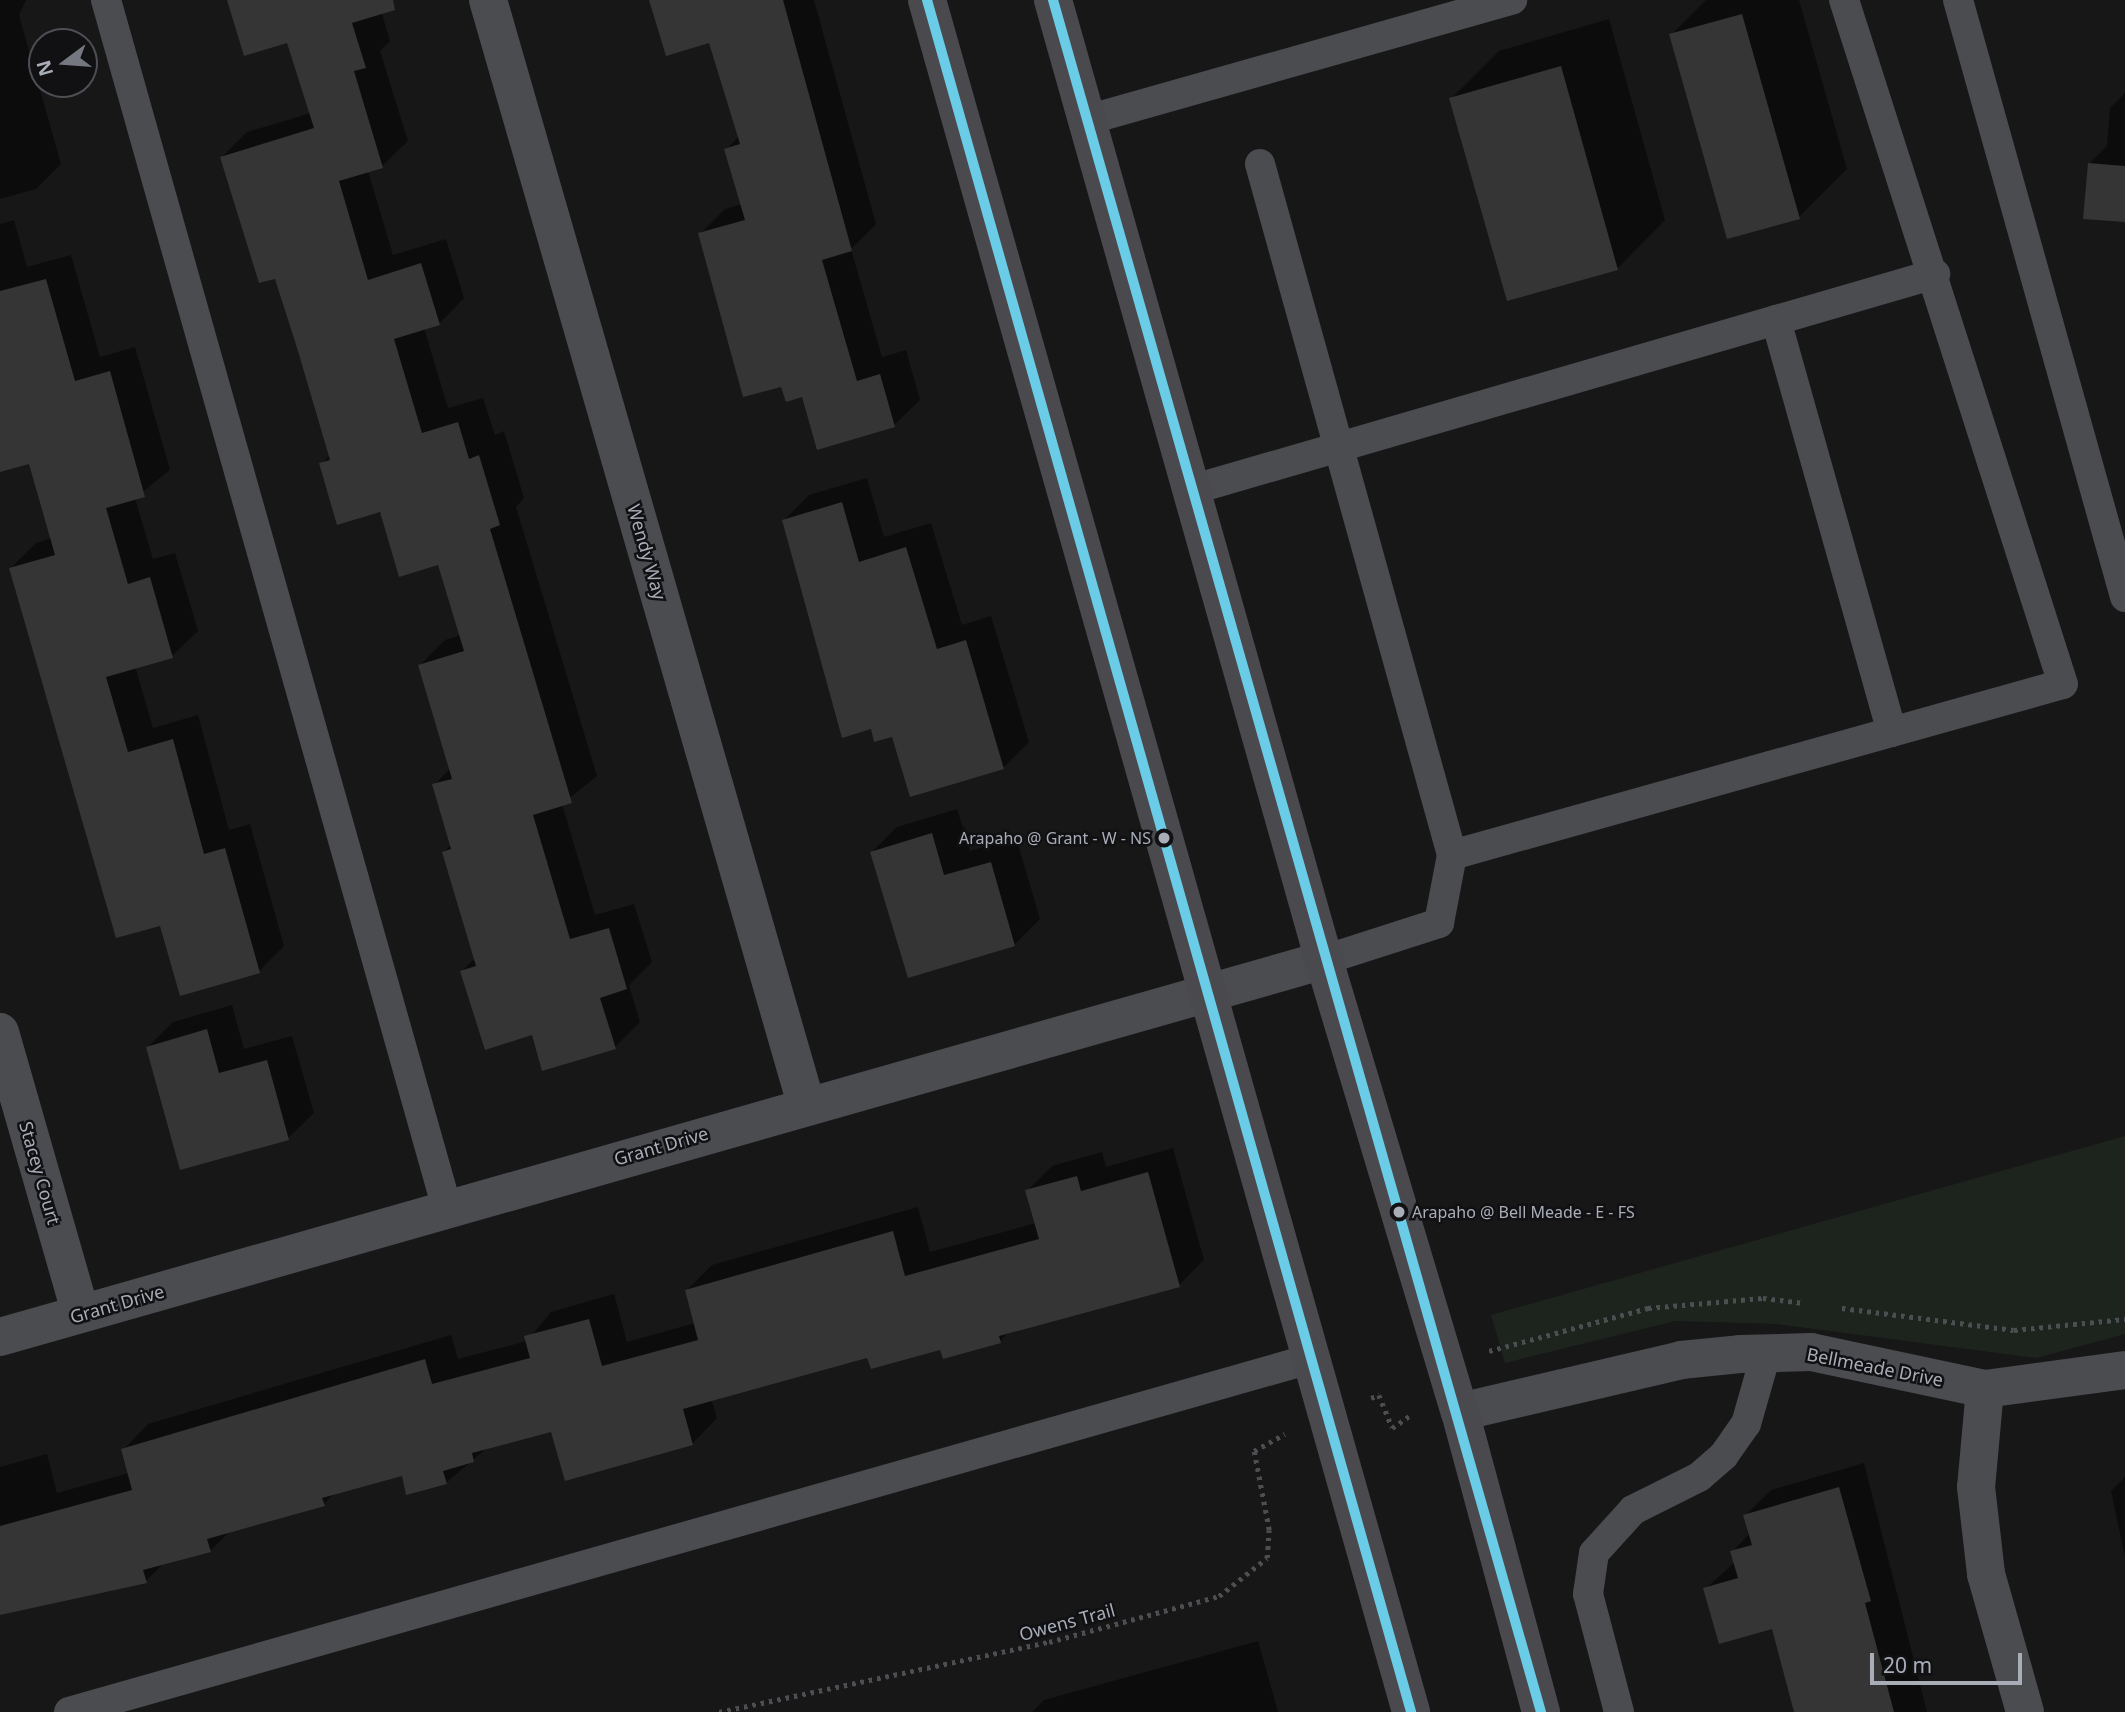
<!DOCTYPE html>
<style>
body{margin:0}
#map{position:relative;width:2125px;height:1712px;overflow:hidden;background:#171717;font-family:"Noto Sans",sans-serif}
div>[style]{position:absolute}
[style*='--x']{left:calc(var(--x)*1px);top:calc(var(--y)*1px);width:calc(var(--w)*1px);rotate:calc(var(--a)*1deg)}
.green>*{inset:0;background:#1d241e}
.shadow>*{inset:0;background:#0007}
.building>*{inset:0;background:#353536}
.path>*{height:4.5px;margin-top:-2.25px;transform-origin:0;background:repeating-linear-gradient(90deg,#4d4e52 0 3.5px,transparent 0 8.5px)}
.lane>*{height:30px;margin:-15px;padding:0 15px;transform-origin:15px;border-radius:15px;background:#4b4c50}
.street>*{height:38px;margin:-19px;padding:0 19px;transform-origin:19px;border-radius:19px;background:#4b4c50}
.secondary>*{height:38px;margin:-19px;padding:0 19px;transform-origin:19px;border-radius:19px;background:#4a4a4e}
.bus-1>*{height:10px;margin:-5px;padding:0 5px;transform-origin:5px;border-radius:5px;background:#6bcce7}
.dots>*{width:19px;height:19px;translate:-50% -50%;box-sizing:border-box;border:4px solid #111113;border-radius:50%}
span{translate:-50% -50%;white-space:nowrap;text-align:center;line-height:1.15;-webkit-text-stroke:5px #111113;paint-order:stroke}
.bus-label{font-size:16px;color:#a8adb8}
.right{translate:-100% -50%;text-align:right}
.left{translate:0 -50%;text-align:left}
.street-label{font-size:18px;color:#a8adb8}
.north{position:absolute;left:28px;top:28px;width:70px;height:70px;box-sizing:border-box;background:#111113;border:2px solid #4d4f55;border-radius:50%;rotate:254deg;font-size:19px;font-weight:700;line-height:28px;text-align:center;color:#a8adb8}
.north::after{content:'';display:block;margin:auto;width:24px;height:32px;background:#757880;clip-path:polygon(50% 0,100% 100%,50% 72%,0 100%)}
.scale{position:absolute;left:1870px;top:1653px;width:152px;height:32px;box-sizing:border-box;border:4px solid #a8adb8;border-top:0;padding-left:9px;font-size:21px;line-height:24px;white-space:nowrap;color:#a8adb8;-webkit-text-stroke:5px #111113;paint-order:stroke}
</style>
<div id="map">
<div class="green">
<div style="clip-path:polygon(2125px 1136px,2125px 1334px,2036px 1358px,1777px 1324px,1675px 1321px,1505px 1363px,1491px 1315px)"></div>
</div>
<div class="shadow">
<div style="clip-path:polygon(0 0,26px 0,19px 15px,61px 164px,36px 189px,0 199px)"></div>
<div style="clip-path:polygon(229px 0,378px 0,390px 41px,380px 51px,408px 141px,382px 166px,368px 171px,393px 255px,446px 239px,464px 298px,439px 324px,424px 328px,448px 408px,483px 398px,495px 435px,504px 431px,524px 498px,516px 507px,597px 776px,562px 804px,595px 915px,634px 904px,652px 962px,629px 985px,640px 1022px,615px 1047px,533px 1033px,462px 971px,475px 958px,444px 852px,452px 844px,434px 785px,451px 768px,420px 665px,445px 640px,461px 635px,439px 563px,321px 464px,331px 454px,276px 276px,222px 157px,247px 132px,311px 113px,288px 41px)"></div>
<div style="clip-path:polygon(650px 0,814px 0,876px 224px,851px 249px,882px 357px,906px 350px,920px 400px,894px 425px,803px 395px,700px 234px,725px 209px,742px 204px,726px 150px,739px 136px,711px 41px)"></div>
<div style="clip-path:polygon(1706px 0,1799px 0,1847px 169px,1799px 217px,1671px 35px)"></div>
<div style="clip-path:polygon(1609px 19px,1665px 220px,1618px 268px,1451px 99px,1499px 51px)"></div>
<div style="clip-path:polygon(2125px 93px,2125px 220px,2089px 164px,2107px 146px,2110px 108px)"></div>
<div style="clip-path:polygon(14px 220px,27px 267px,71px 255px,100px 357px,135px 347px,170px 470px,135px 498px,153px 559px,175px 553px,198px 631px,172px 656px,135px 666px,153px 728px,198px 715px,229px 830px,250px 824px,284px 946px,259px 971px,161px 924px,11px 568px,36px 543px,52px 538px,30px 462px,0 470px,0 224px)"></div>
<div style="clip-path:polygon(867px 478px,884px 537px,931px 523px,962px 625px,991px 616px,1029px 742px,1003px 768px,894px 734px,784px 520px,809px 495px)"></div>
<div style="clip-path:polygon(957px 809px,970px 851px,1016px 837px,1040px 919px,1014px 945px,872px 852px,897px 827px)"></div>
<div style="clip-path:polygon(232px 1005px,244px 1049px,292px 1036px,314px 1113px,288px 1138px,148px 1047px,173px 1022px)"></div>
<div style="clip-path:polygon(1173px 1148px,1204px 1260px,1179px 1285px,1009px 1332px,1000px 1341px,869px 1355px,712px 1401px,717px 1418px,692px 1444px,552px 1430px,487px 1448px,446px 1483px,403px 1474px,335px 1493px,324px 1504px,230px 1531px,210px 1551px,165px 1562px,146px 1581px,0 1613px,0 1467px,47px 1454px,57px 1493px,129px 1473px,123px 1450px,148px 1424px,451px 1335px,458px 1359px,527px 1341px,551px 1312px,614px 1294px,627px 1342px,695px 1323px,687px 1290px,712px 1265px,918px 1207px,930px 1252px,1036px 1223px,1027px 1191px,1052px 1166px,1102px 1152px,1106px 1167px)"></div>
<div style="clip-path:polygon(1864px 1463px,1927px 1712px,1795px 1712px,1773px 1627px,1705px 1589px,1735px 1562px,1732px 1552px,1750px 1533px,1745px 1516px,1771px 1490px)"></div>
<div style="clip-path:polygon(2125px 1477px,2125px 1557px,2111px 1491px)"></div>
<div style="clip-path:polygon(1258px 1641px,1278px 1712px,1032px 1712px,1044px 1700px)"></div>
</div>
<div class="building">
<div style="clip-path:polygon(227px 0,393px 0,395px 10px,352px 23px,366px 68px,354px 71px,383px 168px,339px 181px,368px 280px,421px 263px,440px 325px,394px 339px,422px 433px,458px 422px,469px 459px,479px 455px,500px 525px,490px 529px,572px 803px,533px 815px,570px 939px,609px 928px,627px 989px,600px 998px,616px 1049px,542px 1071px,532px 1035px,485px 1050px,460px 971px,476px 966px,442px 852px,451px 849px,432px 784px,452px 779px,418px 665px,464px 651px,438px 565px,399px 577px,380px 512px,337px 525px,319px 463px,330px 460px,298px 351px,275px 279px,259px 283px,220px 157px,314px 128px,287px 43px,244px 56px)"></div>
<div style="clip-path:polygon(649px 0,783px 0,852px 251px,822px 260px,857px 381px,880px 374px,895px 427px,817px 450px,802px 397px,786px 402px,781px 387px,743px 397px,698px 233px,745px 220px,724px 149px,740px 144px,709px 43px,666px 56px)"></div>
<div style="clip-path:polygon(1742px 14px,1800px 219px,1727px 239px,1669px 34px)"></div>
<div style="clip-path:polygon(1561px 66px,1618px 270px,1507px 301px,1449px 98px)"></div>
<div style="clip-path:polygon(2088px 163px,2125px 166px,2125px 222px,2083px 219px)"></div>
<div style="clip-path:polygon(46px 279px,75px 381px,110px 371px,145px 497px,106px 508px,128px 584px,150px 577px,173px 658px,106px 677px,128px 752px,173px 739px,204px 854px,225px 848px,260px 973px,180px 996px,160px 926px,116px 938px,9px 568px,55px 555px,29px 464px,0 472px,0 291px)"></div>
<div style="clip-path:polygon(842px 502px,859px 562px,906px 547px,937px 649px,966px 640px,1004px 769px,910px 797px,892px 737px,874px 742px,871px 729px,842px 738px,782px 520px)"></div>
<div style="clip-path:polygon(932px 833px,944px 875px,991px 862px,1015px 946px,908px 978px,870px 852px)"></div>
<div style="clip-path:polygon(207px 1029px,219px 1073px,267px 1060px,289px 1140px,180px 1170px,146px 1047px)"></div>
<div style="clip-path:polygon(1148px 1172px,1180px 1287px,999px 1336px,1001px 1343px,943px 1359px,940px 1350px,871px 1369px,867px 1358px,683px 1409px,693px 1445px,565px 1481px,551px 1432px,472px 1453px,474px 1462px,443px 1471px,447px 1484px,406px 1495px,402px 1476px,322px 1498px,325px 1506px,207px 1539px,211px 1552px,143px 1570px,147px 1583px,0 1615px,0 1526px,132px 1490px,121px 1449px,425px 1359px,432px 1384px,530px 1358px,524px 1336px,589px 1319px,602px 1366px,698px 1340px,685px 1290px,893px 1231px,905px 1276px,1039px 1239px,1025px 1190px,1077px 1176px,1081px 1191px)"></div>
<div style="clip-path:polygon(1839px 1487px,1871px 1601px,1865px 1603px,1894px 1712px,1794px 1712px,1772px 1629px,1719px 1644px,1703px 1588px,1738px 1578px,1730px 1551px,1752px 1545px,1743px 1515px)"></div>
</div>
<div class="path">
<div style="--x:1842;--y:1308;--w:173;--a:7.3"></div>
<div style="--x:2014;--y:1330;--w:112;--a:-5.7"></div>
<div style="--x:1489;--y:1351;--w:165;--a:-15.1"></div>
<div style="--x:1648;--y:1308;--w:115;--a:-5"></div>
<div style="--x:1763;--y:1298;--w:39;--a:7"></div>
<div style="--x:1371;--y:1398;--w:9;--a:-21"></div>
<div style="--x:1379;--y:1395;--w:35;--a:68"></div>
<div style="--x:1392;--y:1428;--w:24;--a:-35"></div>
<div style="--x:719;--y:1712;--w:337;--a:-12"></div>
<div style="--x:1049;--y:1642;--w:176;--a:-15.1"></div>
<div style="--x:1219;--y:1596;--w:61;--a:-38.4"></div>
<div style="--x:1267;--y:1558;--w:28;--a:-86"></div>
<div style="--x:1269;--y:1530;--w:80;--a:-100.8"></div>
<div style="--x:1254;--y:1451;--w:35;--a:-29"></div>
</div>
<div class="lane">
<div style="--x:106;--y:0;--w:1255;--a:74.24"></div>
<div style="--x:1958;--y:0;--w:620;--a:74.37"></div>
<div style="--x:1087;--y:120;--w:442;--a:-15.8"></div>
<div style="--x:1260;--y:164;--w:717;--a:74.47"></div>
<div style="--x:1776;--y:320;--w:428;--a:74.3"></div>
<div style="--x:1191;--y:490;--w:775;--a:-16.19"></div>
<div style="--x:1324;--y:960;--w:121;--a:-17.8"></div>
<div style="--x:1439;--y:923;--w:69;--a:-79.2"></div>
<div style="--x:1452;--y:855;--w:634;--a:-15.64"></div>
<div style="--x:2063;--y:684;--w:718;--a:-107.75"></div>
<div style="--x:69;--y:1712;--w:1290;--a:-15.88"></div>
<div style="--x:1619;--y:1712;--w:122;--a:-104.7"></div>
<div style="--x:1588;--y:1594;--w:41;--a:-81.7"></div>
<div style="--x:1594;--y:1553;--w:58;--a:-47.8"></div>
<div style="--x:1633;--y:1510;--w:74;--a:-26.6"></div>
<div style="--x:1699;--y:1477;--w:33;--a:-41"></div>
<div style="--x:1724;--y:1455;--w:38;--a:-55"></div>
<div style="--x:1746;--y:1424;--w:73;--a:-74.1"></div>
</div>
<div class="street">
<div style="--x:488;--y:0;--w:1149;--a:73.93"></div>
<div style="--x:0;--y:1032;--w:293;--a:74"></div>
<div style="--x:0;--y:1337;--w:1377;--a:-15.89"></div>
<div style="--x:1985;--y:1389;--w:98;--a:95.2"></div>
<div style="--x:1976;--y:1487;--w:88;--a:83.4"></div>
<div style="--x:1986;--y:1574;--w:143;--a:74.2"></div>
<div style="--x:1460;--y:1412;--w:227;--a:-13.2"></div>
<div style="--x:1681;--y:1360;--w:59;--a:-5.8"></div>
<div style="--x:1740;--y:1354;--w:71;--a:-1.6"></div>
<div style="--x:1811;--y:1352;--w:178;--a:12"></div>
<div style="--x:1985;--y:1389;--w:141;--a:-7.7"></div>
</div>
<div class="secondary">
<div style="--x:927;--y:0;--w:1779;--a:74.21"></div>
<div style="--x:1053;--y:0;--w:998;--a:74.24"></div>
<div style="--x:1324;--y:960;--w:472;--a:73.3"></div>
<div style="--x:1460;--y:1412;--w:311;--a:74.9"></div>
</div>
<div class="bus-1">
<div style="--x:927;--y:0;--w:1779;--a:74.21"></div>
<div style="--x:1053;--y:0;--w:1780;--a:74.09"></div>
</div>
<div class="dots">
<div style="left:1164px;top:838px;background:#a8adb8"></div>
<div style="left:1399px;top:1212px;background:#a8adb8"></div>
</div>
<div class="bus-label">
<span class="right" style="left:1151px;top:838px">Arapaho @ Grant - W - NS</span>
<span class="left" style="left:1412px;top:1212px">Arapaho @ Bell Meade - E - FS</span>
</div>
<div class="street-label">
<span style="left:647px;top:552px;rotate:74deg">Wendy Way</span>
<span style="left:661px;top:1146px;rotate:-16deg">Grant Drive</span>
<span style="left:40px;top:1173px;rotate:74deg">Stacey Court</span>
<span style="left:117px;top:1304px;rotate:-16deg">Grant Drive</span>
<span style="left:1875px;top:1367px;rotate:11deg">Bellmeade Drive</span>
<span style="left:1067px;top:1622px;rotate:-15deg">Owens Trail</span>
</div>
<div class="north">N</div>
<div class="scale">20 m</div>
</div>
